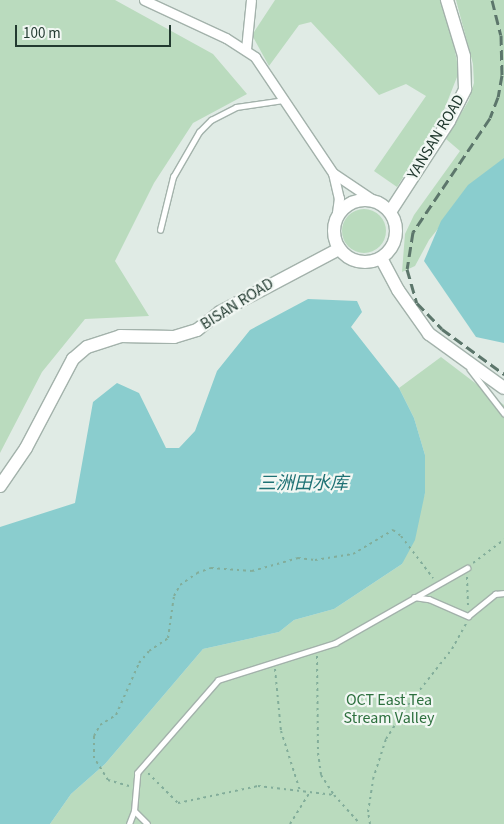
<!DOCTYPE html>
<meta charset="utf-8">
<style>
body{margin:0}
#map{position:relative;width:504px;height:824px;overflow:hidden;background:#e0ebe5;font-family:"Source Sans 3","Noto Sans SC",sans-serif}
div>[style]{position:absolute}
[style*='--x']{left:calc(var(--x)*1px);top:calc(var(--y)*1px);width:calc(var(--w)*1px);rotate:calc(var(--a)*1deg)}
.green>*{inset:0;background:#badbbe}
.round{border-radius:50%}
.water>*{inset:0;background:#8acdce}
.path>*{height:2px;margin-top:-1px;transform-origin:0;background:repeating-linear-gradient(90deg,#82ad9a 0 2.5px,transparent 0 6.5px)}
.roads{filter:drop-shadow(1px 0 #a3b2ab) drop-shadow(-1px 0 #a3b2ab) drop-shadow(0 1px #a3b2ab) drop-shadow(0 -1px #a3b2ab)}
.service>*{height:4.5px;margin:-2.25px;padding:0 2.25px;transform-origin:2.25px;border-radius:2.25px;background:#fff}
.minor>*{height:9px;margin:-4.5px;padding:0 4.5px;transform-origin:4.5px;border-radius:4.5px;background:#fff}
.secondary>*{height:12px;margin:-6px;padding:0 6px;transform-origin:6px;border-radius:6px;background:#fff}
.secondary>.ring{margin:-6px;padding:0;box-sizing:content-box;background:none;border:12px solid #fff;border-radius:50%}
.rail>*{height:3px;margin-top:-1.5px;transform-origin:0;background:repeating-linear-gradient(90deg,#5c766b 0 10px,transparent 0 15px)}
span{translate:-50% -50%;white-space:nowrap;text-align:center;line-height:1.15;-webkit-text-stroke:4.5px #f1f7f3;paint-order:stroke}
.street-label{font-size:16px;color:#223a30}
.park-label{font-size:16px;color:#2d703e}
.water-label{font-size:18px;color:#1e7174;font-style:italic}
.scale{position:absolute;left:15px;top:25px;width:156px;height:22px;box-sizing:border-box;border:2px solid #223a30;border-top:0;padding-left:6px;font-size:15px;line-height:18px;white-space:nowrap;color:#223a30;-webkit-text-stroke:4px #f1f7f3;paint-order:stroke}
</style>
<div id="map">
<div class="green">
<div style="clip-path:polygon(0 0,115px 0,213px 54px,247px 94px,193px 123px,154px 183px,115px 261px,149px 316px,85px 319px,42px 372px,0 453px)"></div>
<div style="clip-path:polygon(275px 0,445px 0,459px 72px,442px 115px,397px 187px,374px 171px,426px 96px,406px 84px,379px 95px,311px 22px,299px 25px,269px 66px,252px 35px)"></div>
<div style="clip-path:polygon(456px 0,504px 0,504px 163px,464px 196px,429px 240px,415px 266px,402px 272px,405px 234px,414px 215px,460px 151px,446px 139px,469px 100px,474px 83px,473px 64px)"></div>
<div class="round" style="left:342px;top:209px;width:44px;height:44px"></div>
<div style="clip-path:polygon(441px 357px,504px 405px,504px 824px,50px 824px,71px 794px,105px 764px,203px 649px,279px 632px,294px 620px,334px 609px,402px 564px,425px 493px,425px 455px,414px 418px,399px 388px)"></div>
</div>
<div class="water">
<div style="clip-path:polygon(504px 158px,504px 343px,476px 337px,424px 261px,441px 221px,468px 185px)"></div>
<div style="clip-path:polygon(308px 299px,357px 301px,362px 312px,351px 327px,399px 388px,414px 418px,425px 455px,425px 493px,415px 540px,402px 564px,334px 609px,294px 620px,279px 632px,203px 649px,105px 764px,71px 794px,50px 824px,0 824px,0 527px,75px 503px,93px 402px,117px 383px,139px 393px,166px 448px,179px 448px,195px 431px,217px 371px,250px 330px)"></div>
</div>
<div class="path">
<div style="--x:473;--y:563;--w:39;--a:-37"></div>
<div style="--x:467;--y:577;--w:30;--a:88"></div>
<div style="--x:317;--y:656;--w:97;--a:89.4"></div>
<div style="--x:318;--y:753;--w:22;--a:82"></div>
<div style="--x:321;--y:775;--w:24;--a:57"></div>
<div style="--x:275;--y:669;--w:62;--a:84.5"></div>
<div style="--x:281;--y:731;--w:63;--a:72.4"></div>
<div style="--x:148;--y:773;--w:42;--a:45"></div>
<div style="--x:178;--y:803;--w:82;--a:-12"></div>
<div style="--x:258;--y:786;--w:77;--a:6.8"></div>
<div style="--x:334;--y:795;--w:39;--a:48"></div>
<div style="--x:129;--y:786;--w:22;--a:-164"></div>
<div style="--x:108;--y:780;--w:26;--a:-122"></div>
<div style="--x:94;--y:758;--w:22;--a:-90"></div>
<div style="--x:94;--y:736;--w:13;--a:-61"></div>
<div style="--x:100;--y:725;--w:19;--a:-32"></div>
<div style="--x:116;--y:715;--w:57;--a:-66.1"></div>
<div style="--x:139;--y:663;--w:16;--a:-50"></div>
<div style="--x:149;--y:651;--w:23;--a:-34"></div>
<div style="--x:168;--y:638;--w:42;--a:-81.9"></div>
<div style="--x:174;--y:596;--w:13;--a:-61"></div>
<div style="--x:180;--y:585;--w:21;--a:-35"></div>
<div style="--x:197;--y:573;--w:15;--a:-20"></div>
<div style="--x:211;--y:568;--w:41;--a:4.2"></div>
<div style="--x:252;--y:571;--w:48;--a:-15.8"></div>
<div style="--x:298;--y:558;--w:17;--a:7"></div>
<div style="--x:315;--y:560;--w:38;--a:-9"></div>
<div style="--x:353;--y:554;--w:47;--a:-31"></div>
<div style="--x:393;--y:530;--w:10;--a:37"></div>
<div style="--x:401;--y:536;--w:53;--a:52.7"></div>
<div style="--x:290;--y:824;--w:38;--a:-58"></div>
<div style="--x:370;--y:824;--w:12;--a:-99"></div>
<div style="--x:368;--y:812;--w:33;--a:-81"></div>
<div style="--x:373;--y:779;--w:42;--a:-72"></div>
<div style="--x:386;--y:739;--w:40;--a:-57.1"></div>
<div style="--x:408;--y:705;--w:71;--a:-51.8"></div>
<div style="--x:452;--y:649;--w:31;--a:-61"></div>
</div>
<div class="roads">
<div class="service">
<div style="--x:160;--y:230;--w:55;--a:-76.2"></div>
<div style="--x:173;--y:177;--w:52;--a:-60"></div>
<div style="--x:199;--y:132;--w:17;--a:-45"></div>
<div style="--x:211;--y:120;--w:28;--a:-27"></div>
<div style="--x:236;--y:107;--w:49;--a:-8.3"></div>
<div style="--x:470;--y:369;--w:56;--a:52.3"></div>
<div style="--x:414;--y:597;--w:15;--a:8"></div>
<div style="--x:429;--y:599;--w:43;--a:23.6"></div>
<div style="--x:468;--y:616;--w:35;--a:-39"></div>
<div style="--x:495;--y:594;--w:9;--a:-6"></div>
<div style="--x:129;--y:824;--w:14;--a:-69"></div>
<div style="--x:147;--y:824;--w:18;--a:-135"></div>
<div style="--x:134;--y:811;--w:38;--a:-85"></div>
<div style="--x:137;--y:773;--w:123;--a:-48.9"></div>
<div style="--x:218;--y:680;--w:123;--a:-17.5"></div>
<div style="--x:335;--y:643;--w:152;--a:-29.6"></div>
</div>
<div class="minor">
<div style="--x:144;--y:0;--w:90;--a:24.9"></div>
<div style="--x:226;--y:38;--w:35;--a:33"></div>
<div style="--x:255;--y:57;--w:140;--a:56.1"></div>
<div style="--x:333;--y:173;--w:26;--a:77"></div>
<div style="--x:339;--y:198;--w:21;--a:98"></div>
<div style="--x:246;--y:49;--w:49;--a:-84.2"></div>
<div style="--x:333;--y:173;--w:52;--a:34"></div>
</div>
<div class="secondary">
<div class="ring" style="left:334px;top:200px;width:50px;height:50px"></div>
<div style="--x:390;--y:212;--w:108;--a:-57"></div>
<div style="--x:449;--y:121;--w:36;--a:-63"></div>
<div style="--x:465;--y:89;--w:33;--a:-92"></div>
<div style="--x:464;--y:56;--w:59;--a:-106.9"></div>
<div style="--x:381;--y:258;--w:36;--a:62"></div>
<div style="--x:398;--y:290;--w:54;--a:54.8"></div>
<div style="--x:429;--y:334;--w:92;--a:35.8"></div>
<div style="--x:0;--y:486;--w:46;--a:-55.6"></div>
<div style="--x:26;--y:448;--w:101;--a:-62.2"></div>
<div style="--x:73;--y:359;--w:18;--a:-41"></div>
<div style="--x:87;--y:347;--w:35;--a:-18"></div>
<div style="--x:120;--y:336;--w:54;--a:1.1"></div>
<div style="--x:174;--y:337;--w:24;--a:-17"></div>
<div style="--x:197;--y:330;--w:29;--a:-38"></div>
<div style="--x:220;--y:312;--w:135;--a:-27.9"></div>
</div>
</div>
<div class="rail">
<div style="--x:492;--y:0;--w:36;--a:76"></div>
<div style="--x:501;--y:35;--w:40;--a:88.6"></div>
<div style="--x:502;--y:75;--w:22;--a:100"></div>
<div style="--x:498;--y:97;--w:22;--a:111"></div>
<div style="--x:490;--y:118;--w:138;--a:124"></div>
<div style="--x:413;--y:232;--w:37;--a:99"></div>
<div style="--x:407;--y:269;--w:35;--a:74"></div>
<div style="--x:417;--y:303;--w:36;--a:46"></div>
<div style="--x:442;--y:329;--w:77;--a:36"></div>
</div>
<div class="street-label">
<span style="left:436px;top:137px;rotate:-59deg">YANSAN ROAD</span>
<span style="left:237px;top:304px;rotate:-32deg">BISAN ROAD</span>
</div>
<div class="park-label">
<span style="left:389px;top:709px">OCT East Tea<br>Stream Valley</span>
</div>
<div class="water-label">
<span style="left:303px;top:484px">三洲田水库</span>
</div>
<div class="scale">100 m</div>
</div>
